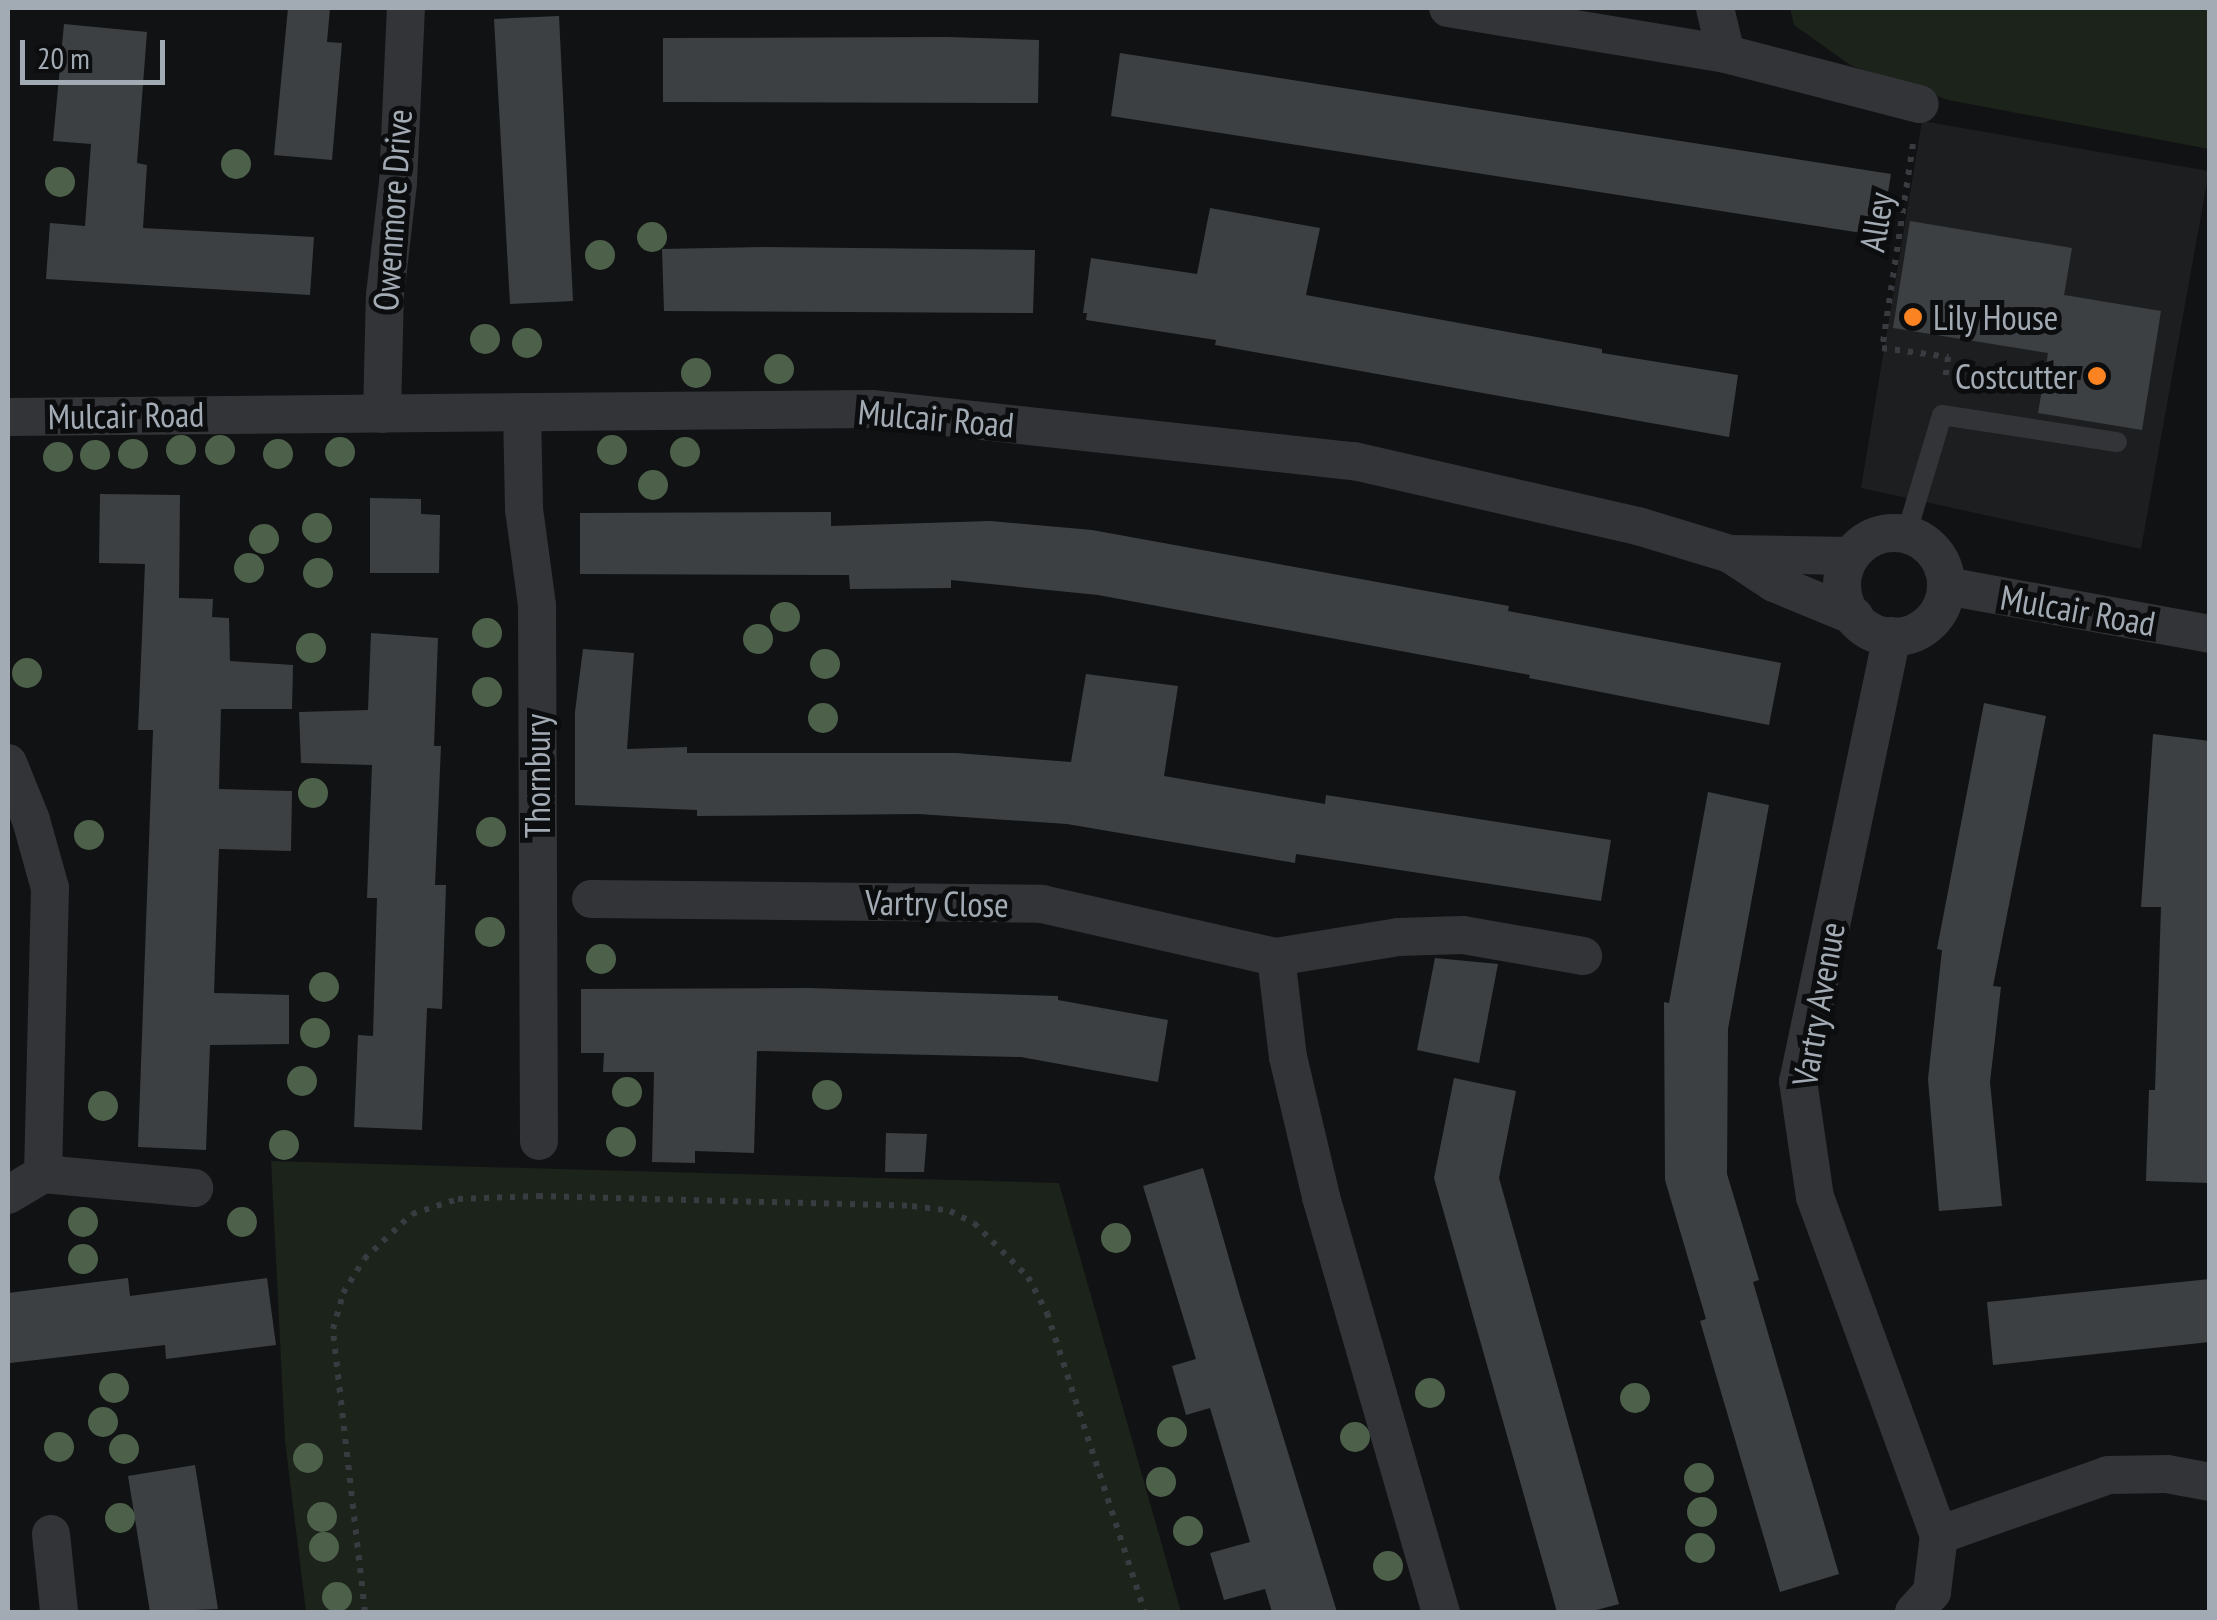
<!DOCTYPE html>
<style>
body{margin:0}
#map{position:relative;width:2217px;height:1620px;overflow:hidden;background:#111213;font-family:"PT Sans Narrow",sans-serif}
div>[style]{position:absolute}
[style*='--x']{left:calc(var(--x)*1px);top:calc(var(--y)*1px);width:calc(var(--w)*1px);rotate:calc(var(--a)*1deg)}
.built>*{inset:0;background:#1d1e20}
.green>*{inset:0;background:#1c231b}
.building>*{inset:0;background:#3d4043}
.path>*{height:6px;margin-top:-3px;transform-origin:0;background:repeating-linear-gradient(90deg,#383b3f 0 5px,transparent 0 13px)}
.service>*{height:20px;margin:-10px;padding:0 10px;transform-origin:10px;border-radius:10px;background:#323438}
.minor>*{height:38px;margin:-19px;padding:0 19px;transform-origin:19px;border-radius:19px;background:#323438}
.minor>.ring{margin:-19px;padding:0;box-sizing:content-box;background:none;border:38px solid #323438;border-radius:50%}
.trees>*{width:30px;height:30px;margin:-15px;border-radius:50%;background:#4d614a}
.dots>*{width:28px;height:28px;translate:-50% -50%;box-sizing:border-box;border:5px solid #0c0d0e;border-radius:50%}
span{translate:-50% -50%;white-space:nowrap;text-align:center;line-height:1.15;-webkit-text-stroke:10px #0c0d0e;paint-order:stroke}
.street-label{font-size:35px;color:#a2abb4}
.poi-label{font-size:35px;color:#a2abb4}
.left{translate:0 -50%;text-align:left}
.right{translate:-100% -50%;text-align:right}
.frame{position:absolute;inset:0;border:10px solid #a2abb4;pointer-events:none}
.scale{position:absolute;left:20px;top:40px;width:145px;height:45px;box-sizing:border-box;border:5px solid #a2abb4;border-top:0;padding-left:12px;font-size:30px;line-height:35px;white-space:nowrap;color:#a2abb4;-webkit-text-stroke:8px #0c0d0e;paint-order:stroke}
</style>
<div id="map">
<div class="built">
<div style="clip-path:polygon(1922px 121px,2209px 171px,2141px 549px,1861px 488px)"></div>
</div>
<div class="green">
<div style="clip-path:polygon(1790px 8px,2209px 8px,2209px 149px,1948px 100px,1850px 65px,1794px 25px)"></div>
<div style="clip-path:polygon(271px 1161px,1059px 1183px,1181px 1612px,306px 1612px,285px 1441px)"></div>
</div>
<div class="building">
<div style="clip-path:polygon(288px 8px,330px 8px,327px 42px,342px 43px,332px 160px,274px 155px)"></div>
<div style="clip-path:polygon(559px 16px,573px 301px,510px 304px,494px 19px)"></div>
<div style="clip-path:polygon(64px 24px,147px 32px,137px 163px,147px 165px,143px 228px,314px 237px,310px 295px,46px 279px,50px 223px,85px 226px,91px 144px,53px 141px)"></div>
<div style="clip-path:polygon(947px 37px,1039px 40px,1038px 103px,663px 102px,663px 38px)"></div>
<div style="clip-path:polygon(1120px 53px,1891px 174px,1881px 236px,1111px 116px)"></div>
<div style="clip-path:polygon(1210px 208px,1320px 228px,1306px 295px,1602px 349px,1602px 353px,1738px 375px,1729px 437px,1215px 345px,1216px 340px,1086px 320px,1087px 313px,1083px 313px,1091px 258px,1197px 274px)"></div>
<div style="clip-path:polygon(1910px 221px,2072px 248px,2064px 295px,2161px 311px,2142px 430px,2038px 413px,2048px 353px,1893px 328px)"></div>
<div style="clip-path:polygon(764px 247px,1035px 250px,1033px 313px,664px 311px,662px 249px)"></div>
<div style="clip-path:polygon(100px 494px,180px 495px,179px 598px,213px 599px,212px 617px,229px 618px,230px 661px,293px 665px,292px 709px,221px 709px,219px 789px,292px 791px,291px 851px,219px 849px,214px 993px,289px 995px,289px 1044px,210px 1045px,206px 1150px,138px 1147px,153px 730px,138px 730px,145px 564px,99px 563px)"></div>
<div style="clip-path:polygon(370px 498px,421px 499px,421px 514px,440px 515px,439px 573px,370px 573px)"></div>
<div style="clip-path:polygon(831px 512px,831px 526px,990px 521px,1092px 530px,1509px 606px,1508px 611px,1781px 663px,1769px 725px,1529px 678px,1530px 675px,1098px 595px,951px 580px,951px 588px,850px 589px,849px 575px,580px 574px,580px 513px)"></div>
<div style="clip-path:polygon(371px 633px,438px 638px,434px 746px,441px 746px,435px 885px,446px 885px,442px 1009px,427px 1008px,422px 1130px,354px 1127px,358px 1035px,373px 1036px,377px 898px,367px 898px,372px 765px,301px 763px,299px 712px,368px 710px)"></div>
<div style="clip-path:polygon(583px 649px,634px 653px,627px 749px,687px 747px,687px 753px,956px 753px,1071px 762px,1086px 674px,1178px 686px,1164px 776px,1325px 804px,1326px 795px,1611px 840px,1601px 901px,1296px 854px,1295px 863px,1067px 824px,919px 814px,697px 816px,697px 810px,575px 805px,575px 712px)"></div>
<div style="clip-path:polygon(1984px 703px,2046px 716px,1993px 986px,2001px 987px,1990px 1082px,2002px 1206px,1939px 1211px,1928px 1079px,1942px 950px,1937px 949px)"></div>
<div style="clip-path:polygon(2153px 734px,2210px 741px,2210px 1183px,2146px 1181px,2149px 1090px,2155px 1090px,2161px 907px,2141px 907px)"></div>
<div style="clip-path:polygon(1708px 792px,1769px 805px,1728px 1029px,1727px 1174px,1759px 1280px,1753px 1282px,1839px 1574px,1780px 1592px,1700px 1321px,1706px 1319px,1665px 1180px,1664px 1002px,1669px 1003px)"></div>
<div style="clip-path:polygon(1435px 958px,1498px 964px,1479px 1063px,1417px 1050px)"></div>
<div style="clip-path:polygon(809px 988px,1058px 996px,1058px 1000px,1168px 1020px,1158px 1082px,1021px 1057px,757px 1051px,754px 1153px,695px 1151px,695px 1163px,652px 1162px,654px 1072px,603px 1072px,604px 1053px,581px 1053px,581px 989px)"></div>
<div style="clip-path:polygon(1454px 1078px,1516px 1091px,1499px 1178px,1619px 1604px,1589px 1612px,1557px 1612px,1434px 1178px)"></div>
<div style="clip-path:polygon(886px 1133px,927px 1134px,924px 1172px,885px 1172px)"></div>
<div style="clip-path:polygon(1203px 1168px,1239px 1293px,1337px 1612px,1272px 1612px,1265px 1589px,1224px 1600px,1219px 1583px,1210px 1553px,1250px 1542px,1210px 1408px,1186px 1415px,1172px 1366px,1196px 1359px,1143px 1186px)"></div>
<div style="clip-path:polygon(128px 1278px,130px 1296px,267px 1278px,276px 1345px,166px 1359px,165px 1345px,10px 1363px,8px 1293px)"></div>
<div style="clip-path:polygon(2210px 1279px,2210px 1342px,1993px 1365px,1987px 1302px)"></div>
<div style="clip-path:polygon(195px 1465px,218px 1609px,150px 1612px,128px 1476px)"></div>
</div>
<div class="path">
<div style="--x:1913;--y:144;--w:206;--a:98.6"></div>
<div style="--x:1882;--y:348;--w:67;--a:7.8"></div>
<div style="--x:1948;--y:357;--w:26;--a:97"></div>
<div style="--x:365;--y:1612;--w:285;--a:-96.5"></div>
<div style="--x:333;--y:1329;--w:37;--a:-74"></div>
<div style="--x:343;--y:1293;--w:40;--a:-58"></div>
<div style="--x:364;--y:1259;--w:66;--a:-43.2"></div>
<div style="--x:412;--y:1214;--w:48;--a:-18.1"></div>
<div style="--x:458;--y:1199;--w:80;--a:-2.1"></div>
<div style="--x:538;--y:1196;--w:374;--a:1.5"></div>
<div style="--x:912;--y:1206;--w:38;--a:7"></div>
<div style="--x:950;--y:1211;--w:27;--a:27"></div>
<div style="--x:974;--y:1223;--w:76;--a:45"></div>
<div style="--x:1028;--y:1277;--w:41;--a:62.2"></div>
<div style="--x:1047;--y:1313;--w:315;--a:71.9"></div>
</div>
<div class="service">
<div style="--x:1906;--y:535;--w:125;--a:-73.3"></div>
<div style="--x:1942;--y:415;--w:177;--a:8.8"></div>
</div>
<div class="minor">
<div style="--x:1448;--y:8;--w:282;--a:9.4"></div>
<div style="--x:1726;--y:54;--w:200;--a:14.5"></div>
<div style="--x:1715;--y:8;--w:47;--a:76.6"></div>
<div style="--x:522;--y:412;--w:97;--a:88.8"></div>
<div style="--x:524;--y:509;--w:97;--a:82.3"></div>
<div style="--x:537;--y:605;--w:536;--a:89.79"></div>
<div style="--x:382;--y:414;--w:119;--a:-88.6"></div>
<div style="--x:385;--y:295;--w:113;--a:-83.4"></div>
<div style="--x:398;--y:183;--w:175;--a:-87.4"></div>
<div style="--x:8;--y:417;--w:864;--a:-0.53"></div>
<div style="--x:872;--y:409;--w:485;--a:6.2"></div>
<div style="--x:1354;--y:461;--w:291;--a:12.9"></div>
<div style="--x:1638;--y:526;--w:96;--a:16.9"></div>
<div style="--x:1730;--y:554;--w:121;--a:0.9"></div>
<div class="ring" style="left:1842px;top:533px;width:66px;height:66px"></div>
<div style="--x:1730;--y:554;--w:53;--a:33.4"></div>
<div style="--x:1774;--y:583;--w:87;--a:22.4"></div>
<div style="--x:1946;--y:586;--w:268;--a:10.3"></div>
<div style="--x:1892;--y:636;--w:455;--a:101.9"></div>
<div style="--x:1798;--y:1081;--w:117;--a:81.7"></div>
<div style="--x:1815;--y:1197;--w:360;--a:69.9"></div>
<div style="--x:8;--y:763;--w:61;--a:68"></div>
<div style="--x:31;--y:820;--w:71;--a:74.4"></div>
<div style="--x:50;--y:888;--w:286;--a:91.4"></div>
<div style="--x:591;--y:899;--w:451;--a:0.6"></div>
<div style="--x:1042;--y:904;--w:240;--a:12.8"></div>
<div style="--x:1276;--y:957;--w:124;--a:-9.3"></div>
<div style="--x:1398;--y:937;--w:65;--a:-1.8"></div>
<div style="--x:1463;--y:935;--w:122;--a:9.9"></div>
<div style="--x:1276;--y:957;--w:101;--a:83.2"></div>
<div style="--x:1288;--y:1057;--w:144;--a:76.7"></div>
<div style="--x:1321;--y:1197;--w:432;--a:73.9"></div>
<div style="--x:8;--y:1195;--w:41;--a:-31"></div>
<div style="--x:43;--y:1174;--w:152;--a:5.3"></div>
<div style="--x:51;--y:1534;--w:78;--a:84.1"></div>
<div style="--x:1914;--y:1612;--w:27;--a:-48"></div>
<div style="--x:1932;--y:1592;--w:57;--a:-83"></div>
<div style="--x:1939;--y:1535;--w:179;--a:-19.5"></div>
<div style="--x:2108;--y:1475;--w:59;--a:-1"></div>
<div style="--x:2167;--y:1474;--w:44;--a:10.5"></div>
</div>
<div class="trees">
<div style="left:236px;top:164px"></div>
<div style="left:60px;top:182px"></div>
<div style="left:652px;top:237px"></div>
<div style="left:600px;top:255px"></div>
<div style="left:485px;top:339px"></div>
<div style="left:527px;top:343px"></div>
<div style="left:779px;top:369px"></div>
<div style="left:696px;top:373px"></div>
<div style="left:181px;top:450px"></div>
<div style="left:220px;top:450px"></div>
<div style="left:612px;top:450px"></div>
<div style="left:340px;top:452px"></div>
<div style="left:685px;top:452px"></div>
<div style="left:133px;top:454px"></div>
<div style="left:278px;top:454px"></div>
<div style="left:95px;top:455px"></div>
<div style="left:58px;top:457px"></div>
<div style="left:653px;top:485px"></div>
<div style="left:317px;top:528px"></div>
<div style="left:264px;top:539px"></div>
<div style="left:249px;top:568px"></div>
<div style="left:318px;top:573px"></div>
<div style="left:785px;top:617px"></div>
<div style="left:487px;top:633px"></div>
<div style="left:758px;top:639px"></div>
<div style="left:311px;top:648px"></div>
<div style="left:825px;top:664px"></div>
<div style="left:27px;top:673px"></div>
<div style="left:487px;top:692px"></div>
<div style="left:823px;top:718px"></div>
<div style="left:313px;top:793px"></div>
<div style="left:491px;top:832px"></div>
<div style="left:89px;top:835px"></div>
<div style="left:490px;top:932px"></div>
<div style="left:601px;top:959px"></div>
<div style="left:324px;top:987px"></div>
<div style="left:315px;top:1033px"></div>
<div style="left:302px;top:1081px"></div>
<div style="left:627px;top:1092px"></div>
<div style="left:827px;top:1095px"></div>
<div style="left:103px;top:1106px"></div>
<div style="left:621px;top:1142px"></div>
<div style="left:284px;top:1145px"></div>
<div style="left:83px;top:1222px"></div>
<div style="left:242px;top:1222px"></div>
<div style="left:1116px;top:1238px"></div>
<div style="left:83px;top:1259px"></div>
<div style="left:114px;top:1388px"></div>
<div style="left:1430px;top:1393px"></div>
<div style="left:1635px;top:1398px"></div>
<div style="left:103px;top:1422px"></div>
<div style="left:1172px;top:1432px"></div>
<div style="left:1355px;top:1437px"></div>
<div style="left:59px;top:1447px"></div>
<div style="left:124px;top:1449px"></div>
<div style="left:308px;top:1458px"></div>
<div style="left:1699px;top:1478px"></div>
<div style="left:1161px;top:1482px"></div>
<div style="left:1702px;top:1512px"></div>
<div style="left:322px;top:1517px"></div>
<div style="left:120px;top:1518px"></div>
<div style="left:1188px;top:1531px"></div>
<div style="left:324px;top:1547px"></div>
<div style="left:1700px;top:1548px"></div>
<div style="left:1388px;top:1566px"></div>
<div style="left:337px;top:1597px"></div>
</div>
<div class="dots">
<div style="left:1913px;top:317px;background:#fb8321"></div>
<div style="left:2097px;top:376px;background:#fb8321"></div>
</div>
<div class="street-label">
<span style="left:392px;top:210px;rotate:-86deg">Owenmore Drive</span>
<span style="left:1876px;top:222px;rotate:-81deg">Alley</span>
<span style="left:126px;top:415px;rotate:-1deg">Mulcair Road</span>
<span style="left:936px;top:418px;rotate:5deg">Mulcair Road</span>
<span style="left:2078px;top:610px;rotate:10deg">Mulcair Road</span>
<span style="left:537px;top:776px;rotate:-90deg">Thornbury</span>
<span style="left:937px;top:903px;rotate:1deg">Vartry Close</span>
<span style="left:1818px;top:1004px;rotate:-80deg">Vartry Avenue</span>
</div>
<div class="poi-label">
<span class="left" style="left:1933px;top:317px">Lily House</span>
<span class="right" style="left:2077px;top:376px">Costcutter</span>
</div>
<div class="frame"></div>
<div class="scale">20 m</div>
</div>
